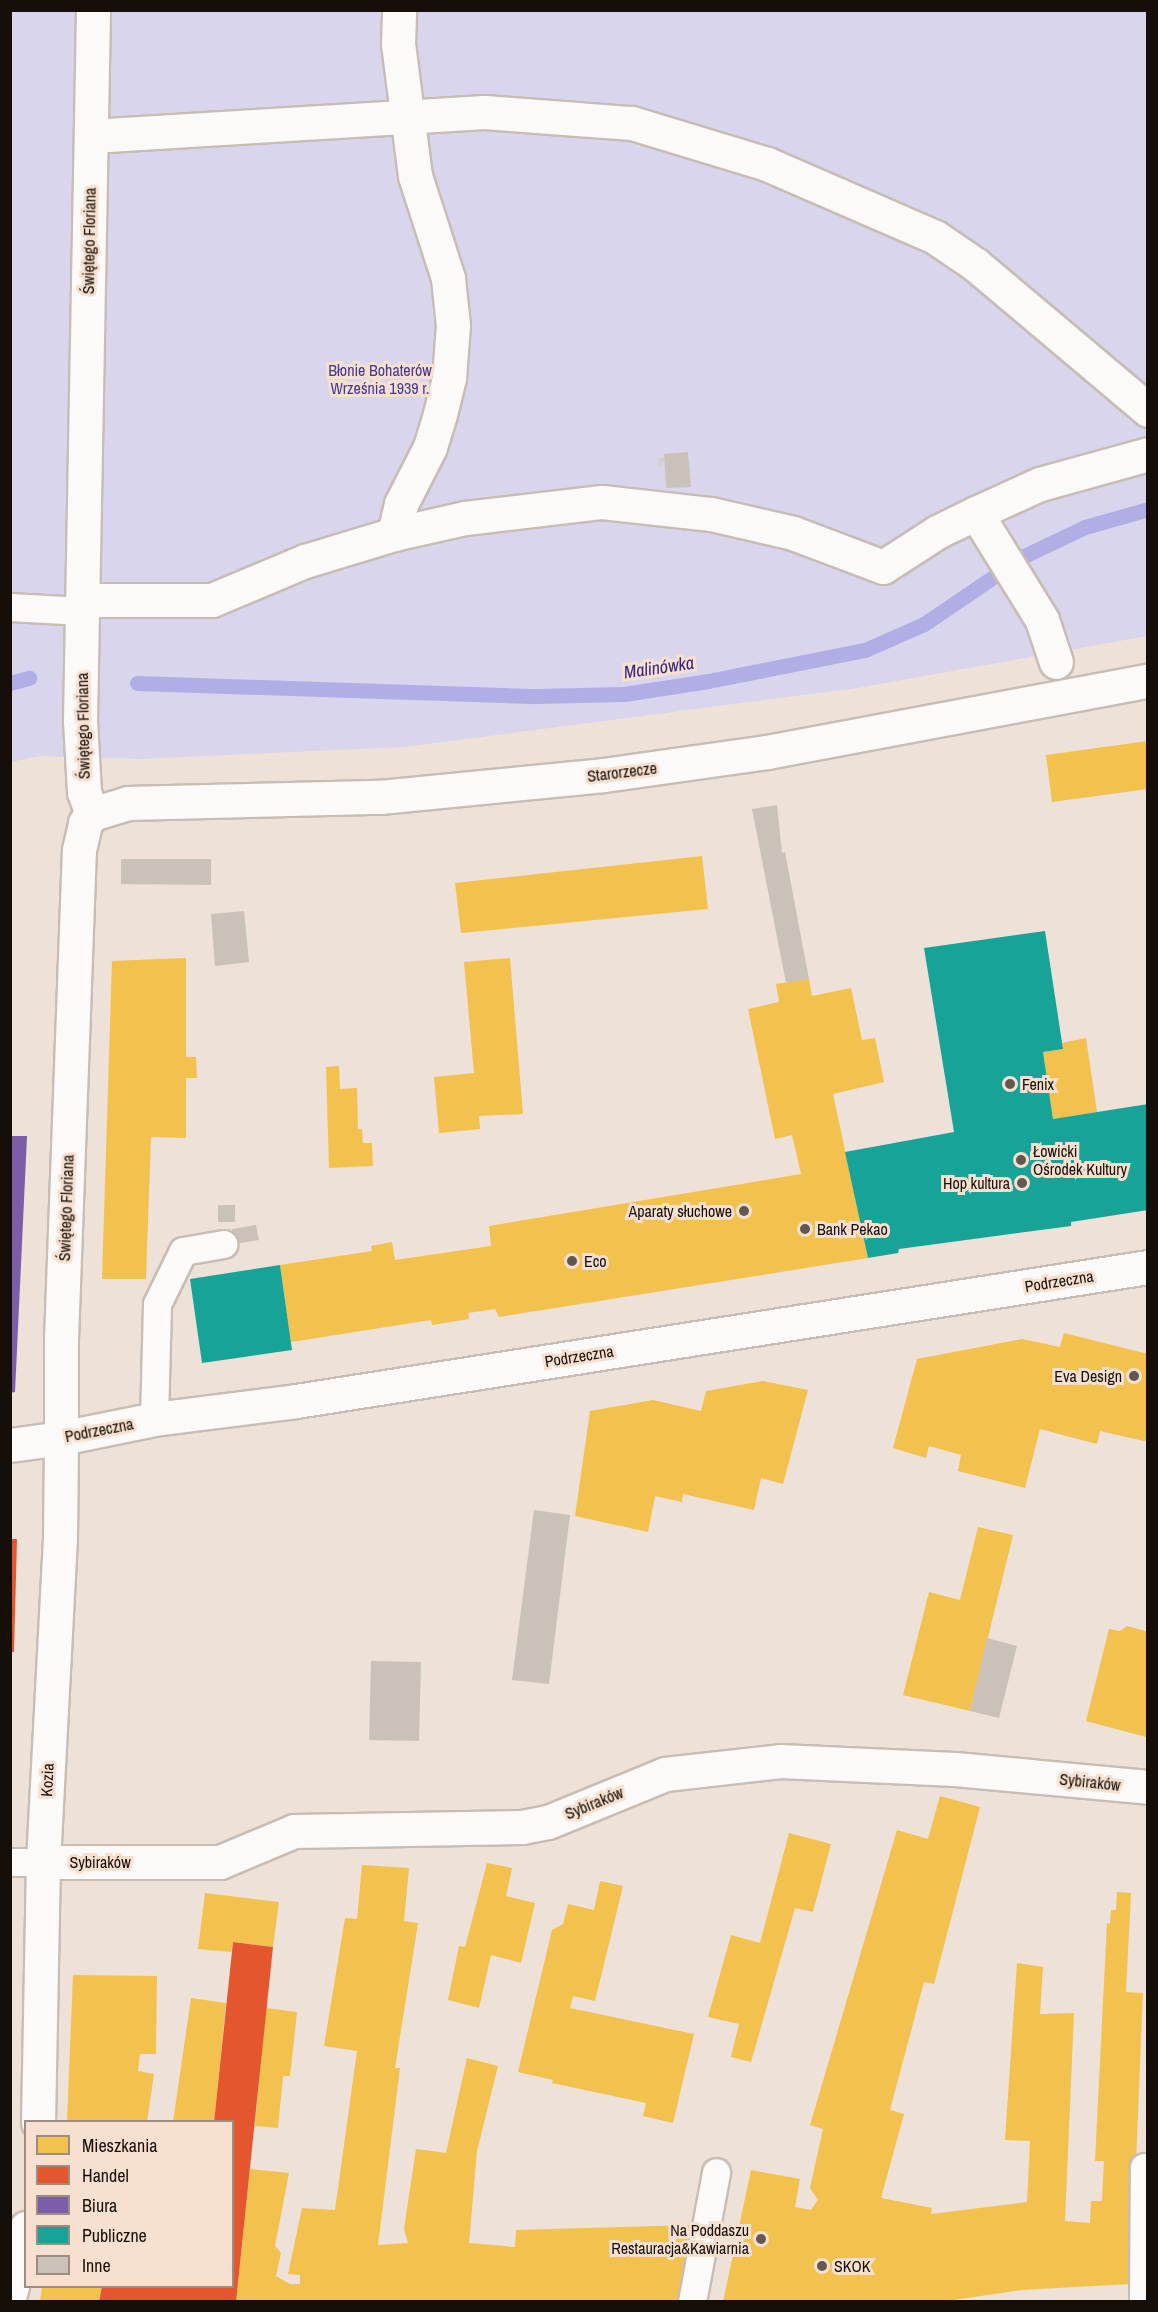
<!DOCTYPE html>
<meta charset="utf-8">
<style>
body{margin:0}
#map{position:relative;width:1158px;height:2312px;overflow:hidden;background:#eee1d8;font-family:"Archivo Narrow",sans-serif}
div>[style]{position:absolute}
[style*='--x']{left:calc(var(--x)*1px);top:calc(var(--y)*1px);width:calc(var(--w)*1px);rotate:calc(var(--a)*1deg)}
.green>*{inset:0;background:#d9d5ed}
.homes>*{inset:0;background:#f2c14e}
.shops>*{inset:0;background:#e4572e}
.offices>*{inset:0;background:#7b5ea7}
.public>*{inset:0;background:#17a398}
.stream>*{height:15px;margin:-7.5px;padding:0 7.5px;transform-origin:7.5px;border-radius:7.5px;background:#b1ade5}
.building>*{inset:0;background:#cac1b9}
.path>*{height:4px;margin-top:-2px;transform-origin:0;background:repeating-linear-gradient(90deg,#d3cfcc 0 4.5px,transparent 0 7.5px)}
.roads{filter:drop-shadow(2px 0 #c7bdb5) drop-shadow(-2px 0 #c7bdb5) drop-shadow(0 2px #c7bdb5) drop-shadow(0 -2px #c7bdb5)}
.service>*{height:27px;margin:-13.5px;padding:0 13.5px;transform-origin:13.5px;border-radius:13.5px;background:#fcfaf9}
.pedestrian>*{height:33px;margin:-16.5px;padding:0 16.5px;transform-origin:16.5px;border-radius:16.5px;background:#fcfaf9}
.minor>*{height:33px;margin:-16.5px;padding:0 16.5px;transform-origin:16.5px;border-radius:16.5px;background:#fcfaf9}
.tertiary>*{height:33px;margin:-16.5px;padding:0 16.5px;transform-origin:16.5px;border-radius:16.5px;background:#fcfaf9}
.dots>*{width:16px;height:16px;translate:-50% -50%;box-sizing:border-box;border:3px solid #f7e0cf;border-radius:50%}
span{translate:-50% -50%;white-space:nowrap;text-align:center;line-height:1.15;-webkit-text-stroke:6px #f7e0cf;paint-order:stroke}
.street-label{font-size:16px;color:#160f09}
.park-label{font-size:16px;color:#423898}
.poi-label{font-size:16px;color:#160f09}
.left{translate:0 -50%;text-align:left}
.right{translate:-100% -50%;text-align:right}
.water-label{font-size:18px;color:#352685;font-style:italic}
.frame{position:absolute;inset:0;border:12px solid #160f09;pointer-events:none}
.legend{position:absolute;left:24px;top:2120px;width:210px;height:168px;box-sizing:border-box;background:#f7e0cf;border:2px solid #9d8c80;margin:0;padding:8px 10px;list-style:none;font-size:18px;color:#160f09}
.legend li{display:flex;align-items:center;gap:12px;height:30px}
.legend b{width:30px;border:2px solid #9d8c80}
</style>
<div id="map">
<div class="green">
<div style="clip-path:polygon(11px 11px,1147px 11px,1147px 636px,857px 688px,404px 747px,140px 759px,41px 756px,11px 762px)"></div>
</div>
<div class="homes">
<div style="clip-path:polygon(1148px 741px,1148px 789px,1052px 802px,1046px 755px)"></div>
<div style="clip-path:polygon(702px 856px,708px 909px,461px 933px,455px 883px)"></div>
<div style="clip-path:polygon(186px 958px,186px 1057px,196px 1057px,197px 1078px,186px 1078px,186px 1138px,151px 1137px,146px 1279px,102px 1279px,112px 961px)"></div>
<div style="clip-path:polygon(510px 958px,523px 1114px,479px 1116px,480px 1129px,439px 1133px,434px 1077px,474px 1073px,464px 962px)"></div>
<div style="clip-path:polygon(809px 979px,812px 996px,851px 988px,862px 1040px,875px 1038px,884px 1082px,833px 1094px,868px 1258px,499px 1317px,495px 1309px,468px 1313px,469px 1319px,432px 1325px,431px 1320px,291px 1342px,280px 1265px,372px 1251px,371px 1246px,392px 1242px,395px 1260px,491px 1246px,489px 1226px,801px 1174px,792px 1135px,775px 1139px,748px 1009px,779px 1002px,776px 984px)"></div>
<div style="clip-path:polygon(1086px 1038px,1097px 1112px,1053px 1119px,1043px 1052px,1063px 1049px,1062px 1043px)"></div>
<div style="clip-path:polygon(339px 1066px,340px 1089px,357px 1088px,358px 1129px,362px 1129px,363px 1143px,372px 1143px,373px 1166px,329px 1168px,326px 1067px)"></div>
<div style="clip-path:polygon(1064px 1333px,1148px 1354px,1148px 1442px,1100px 1431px,1097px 1444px,1040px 1429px,1025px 1488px,958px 1471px,961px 1455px,929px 1446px,926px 1458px,893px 1448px,917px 1359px,1022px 1339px,1060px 1347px)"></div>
<div style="clip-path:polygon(763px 1381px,808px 1390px,783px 1484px,761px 1478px,754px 1510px,683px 1494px,682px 1502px,655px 1496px,648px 1532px,575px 1516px,590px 1411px,653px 1400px,701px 1411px,706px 1391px)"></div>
<div style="clip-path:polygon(978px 1527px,1013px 1535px,970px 1711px,903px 1695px,929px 1592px,960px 1600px)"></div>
<div style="clip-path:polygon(1127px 1626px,1148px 1632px,1146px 1737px,1086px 1721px,1109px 1629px,1120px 1631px)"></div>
<div style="clip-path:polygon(940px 1796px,980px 1807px,934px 1984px,924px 1982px,890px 2110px,904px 2114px,881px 2198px,932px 2208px,931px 2214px,1027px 2202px,1030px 2141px,1005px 2140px,1017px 1963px,1043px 1967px,1040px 2014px,1074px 2013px,1065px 2221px,1090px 2223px,1091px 2201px,1102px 2201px,1104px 2161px,1095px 2161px,1107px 1923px,1110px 1924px,1111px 1910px,1116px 1910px,1117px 1892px,1131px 1893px,1126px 1992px,1143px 1993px,1131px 2284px,1021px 2290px,940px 2302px,723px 2302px,751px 2170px,800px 2179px,795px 2207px,811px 2210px,818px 2200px,810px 2188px,823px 2129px,810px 2125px,897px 1830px,928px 1839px)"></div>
<div style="clip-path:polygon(789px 1833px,831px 1844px,813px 1912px,795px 1908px,751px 2062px,731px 2057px,739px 2024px,708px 2017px,731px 1935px,760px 1943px)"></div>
<div style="clip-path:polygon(487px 1863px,512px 1868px,506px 1896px,535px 1903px,521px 1963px,491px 1955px,479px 2008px,448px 2000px,459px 1946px,465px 1947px)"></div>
<div style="clip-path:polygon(362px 1865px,409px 1868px,404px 1921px,418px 1923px,395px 2068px,400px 2068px,378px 2245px,408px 2243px,404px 2229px,416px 2149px,446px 2153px,467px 2058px,498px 2066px,477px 2151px,469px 2243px,515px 2247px,516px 2230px,693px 2225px,680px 2302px,236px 2302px,250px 2169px,289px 2173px,275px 2246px,281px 2253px,276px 2276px,290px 2284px,300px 2284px,300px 2275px,288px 2274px,302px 2208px,335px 2210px,357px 2051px,324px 2046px,345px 1918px,357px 1919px)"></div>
<div style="clip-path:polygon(600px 1881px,623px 1886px,595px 2001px,573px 1996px,570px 2008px,694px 2034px,673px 2123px,643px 2116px,646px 2103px,552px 2083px,553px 2080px,518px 2072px,552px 1930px,563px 1924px,568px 1904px,594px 1910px)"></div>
<div style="clip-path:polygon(205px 1893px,279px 1902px,273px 1947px,233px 1942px,231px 1952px,198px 1949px)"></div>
<div style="clip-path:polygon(73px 1975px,157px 1976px,156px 2054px,140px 2054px,138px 2071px,154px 2074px,147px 2122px,67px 2122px)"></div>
<div style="clip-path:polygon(191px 1998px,226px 2003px,214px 2122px,173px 2122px)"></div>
<div style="clip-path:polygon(266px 2008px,297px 2012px,290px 2076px,283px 2076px,278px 2128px,255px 2126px)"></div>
<div style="clip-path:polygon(42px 2286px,102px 2286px,99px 2302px,40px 2302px)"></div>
</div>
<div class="shops">
<div style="clip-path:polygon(10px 1539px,17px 1539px,14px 1652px,10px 1652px)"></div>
<div style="clip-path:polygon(233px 1942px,273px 1947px,236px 2302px,99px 2302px,102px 2286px,232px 2286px,232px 2122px,214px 2122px)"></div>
</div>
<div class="offices">
<div style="clip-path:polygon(10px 1136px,27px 1136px,15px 1392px,10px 1393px)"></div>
</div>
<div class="public">
<div style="clip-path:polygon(1045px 931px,1063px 1049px,1043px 1052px,1053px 1119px,1148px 1104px,1148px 1210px,1071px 1222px,1071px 1226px,899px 1249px,898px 1253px,868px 1258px,845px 1152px,954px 1132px,924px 948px)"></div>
<div style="clip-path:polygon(280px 1265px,292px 1350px,202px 1363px,190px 1279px)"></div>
</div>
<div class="stream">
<div style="--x:10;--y:683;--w:20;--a:-15"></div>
<div style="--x:137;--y:683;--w:400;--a:1.9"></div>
<div style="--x:537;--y:696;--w:87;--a:-1.3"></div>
<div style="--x:624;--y:694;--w:85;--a:-8.8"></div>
<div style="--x:708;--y:681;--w:160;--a:-11.2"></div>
<div style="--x:865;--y:650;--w:64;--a:-23.8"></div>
<div style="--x:924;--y:624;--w:121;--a:-34.2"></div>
<div style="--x:1024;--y:556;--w:68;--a:-25.4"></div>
<div style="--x:1085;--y:527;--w:66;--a:-15.9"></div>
</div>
<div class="building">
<div style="clip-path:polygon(688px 452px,691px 487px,666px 488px,664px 454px)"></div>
<div style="clip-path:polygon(777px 805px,782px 853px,785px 852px,809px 979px,786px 983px,752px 809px)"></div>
<div style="clip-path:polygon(121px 859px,211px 859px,211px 885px,121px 884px)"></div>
<div style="clip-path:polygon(244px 911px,249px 962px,215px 966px,211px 914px)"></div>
<div style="clip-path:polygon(218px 1205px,235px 1205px,235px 1222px,218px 1222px)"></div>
<div style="clip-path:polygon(256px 1225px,259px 1240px,235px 1244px,232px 1229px)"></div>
<div style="clip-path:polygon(534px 1510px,570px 1515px,549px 1684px,512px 1680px)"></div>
<div style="clip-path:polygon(987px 1638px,1017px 1646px,999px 1718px,970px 1711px)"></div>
<div style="clip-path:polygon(371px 1661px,421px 1662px,419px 1741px,369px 1740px)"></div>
</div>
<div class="path">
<div style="--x:660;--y:467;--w:7;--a:-98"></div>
<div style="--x:659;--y:460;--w:5;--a:0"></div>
</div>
<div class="roads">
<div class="service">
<div style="--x:10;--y:607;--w:72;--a:3.2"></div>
<div style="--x:154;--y:1419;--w:115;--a:-88.5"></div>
<div style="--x:157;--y:1304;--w:59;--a:-63.9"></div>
<div style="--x:183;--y:1251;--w:41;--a:-9.9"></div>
<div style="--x:10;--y:1862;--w:33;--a:0"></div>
<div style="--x:692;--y:2302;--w:132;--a:-79.5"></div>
<div style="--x:1143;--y:2302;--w:135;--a:-89.6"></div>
</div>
<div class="pedestrian">
<div style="--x:91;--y:136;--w:394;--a:-3.5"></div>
<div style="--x:484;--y:112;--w:148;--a:4.3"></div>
<div style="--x:632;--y:123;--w:141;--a:16.9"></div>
<div style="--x:767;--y:164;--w:183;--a:23.5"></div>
<div style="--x:935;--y:237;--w:50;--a:34.3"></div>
<div style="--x:976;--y:265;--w:225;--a:40.1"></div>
<div style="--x:976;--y:513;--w:70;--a:-24.4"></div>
<div style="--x:1040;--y:484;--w:112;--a:-15.5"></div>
<div style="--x:394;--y:534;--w:73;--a:-12.7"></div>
<div style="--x:465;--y:518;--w:138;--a:-6.7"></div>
<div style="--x:602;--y:502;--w:110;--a:6.3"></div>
<div style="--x:711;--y:514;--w:84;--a:13"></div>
<div style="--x:793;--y:533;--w:96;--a:20.7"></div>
<div style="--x:883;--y:567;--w:64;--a:-32.9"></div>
<div style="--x:937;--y:532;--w:43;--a:-26"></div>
<div style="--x:976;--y:513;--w:126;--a:58.3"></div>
<div style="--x:1042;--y:620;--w:44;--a:71.6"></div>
<div style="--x:82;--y:600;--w:130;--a:0"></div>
<div style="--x:212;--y:600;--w:101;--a:-22.8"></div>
<div style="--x:305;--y:561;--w:93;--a:-16.9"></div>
<div style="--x:394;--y:534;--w:31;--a:-77"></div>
<div style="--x:401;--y:504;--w:64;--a:-63"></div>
<div style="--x:430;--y:447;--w:34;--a:-73"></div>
<div style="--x:440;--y:414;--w:37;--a:-76"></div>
<div style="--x:449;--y:378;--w:53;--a:-85.7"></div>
<div style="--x:453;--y:325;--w:47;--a:-96.1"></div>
<div style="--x:448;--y:278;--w:107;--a:-107.9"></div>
<div style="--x:415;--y:176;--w:133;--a:-97.3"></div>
<div style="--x:398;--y:44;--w:34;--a:-88"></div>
</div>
<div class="minor">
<div style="--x:92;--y:814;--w:23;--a:-110"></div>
<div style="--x:84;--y:792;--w:71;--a:-93.2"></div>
<div style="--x:80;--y:721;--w:711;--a:-88.95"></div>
<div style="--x:43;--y:1862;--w:177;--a:0"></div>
<div style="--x:220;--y:1862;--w:80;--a:-22.7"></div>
<div style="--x:294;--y:1831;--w:228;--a:-1"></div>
<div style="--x:522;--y:1827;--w:26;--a:-11"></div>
<div style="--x:548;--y:1822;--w:126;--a:-22.3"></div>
<div style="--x:665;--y:1774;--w:116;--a:-6.4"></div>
<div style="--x:780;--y:1761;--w:175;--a:2.6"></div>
<div style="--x:955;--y:1769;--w:194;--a:5.3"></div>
<div style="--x:38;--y:2122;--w:260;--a:-88.9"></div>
<div style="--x:43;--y:1862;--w:324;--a:-87"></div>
<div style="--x:60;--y:1538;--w:100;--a:-89.4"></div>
<div style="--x:61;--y:1438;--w:95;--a:-11.5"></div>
<div style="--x:154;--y:1419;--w:143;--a:-7.2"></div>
<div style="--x:296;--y:1401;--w:862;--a:-8.94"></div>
<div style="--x:10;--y:2294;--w:68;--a:-76.4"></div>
</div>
<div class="tertiary">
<div style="--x:10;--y:1445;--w:51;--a:-7.8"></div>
<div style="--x:61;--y:1438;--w:99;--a:-90"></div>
<div style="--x:61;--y:1339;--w:489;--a:-87.9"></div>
<div style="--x:79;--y:850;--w:28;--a:-77"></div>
<div style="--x:85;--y:823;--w:11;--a:-52"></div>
<div style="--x:92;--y:814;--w:37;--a:-17"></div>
<div style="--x:127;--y:803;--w:253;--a:-1.4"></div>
<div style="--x:380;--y:797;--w:224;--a:-5.6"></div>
<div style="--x:603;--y:775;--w:166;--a:-8"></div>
<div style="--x:767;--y:752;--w:388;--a:-10.6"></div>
</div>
</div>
<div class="dots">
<div style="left:1010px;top:1084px;background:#625851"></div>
<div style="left:1021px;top:1160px;background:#625851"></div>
<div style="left:1022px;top:1183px;background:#625851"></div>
<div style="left:744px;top:1211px;background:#625851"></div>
<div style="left:805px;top:1229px;background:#625851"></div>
<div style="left:572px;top:1261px;background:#625851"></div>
<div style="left:1134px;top:1376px;background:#625851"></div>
<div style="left:761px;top:2239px;background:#625851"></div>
<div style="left:822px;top:2266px;background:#625851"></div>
</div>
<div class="street-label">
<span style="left:89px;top:241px;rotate:-89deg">Świętego Floriana</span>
<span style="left:83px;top:726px;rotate:-91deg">Świętego Floriana</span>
<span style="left:622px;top:772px;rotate:-7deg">Starorzecze</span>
<span style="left:66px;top:1208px;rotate:-88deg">Świętego Floriana</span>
<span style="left:1059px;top:1281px;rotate:-9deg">Podrzeczna</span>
<span style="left:579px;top:1356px;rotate:-9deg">Podrzeczna</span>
<span style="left:99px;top:1430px;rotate:-11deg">Podrzeczna</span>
<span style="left:47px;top:1780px;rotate:-87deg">Kozia</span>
<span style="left:1090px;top:1782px;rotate:6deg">Sybiraków</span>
<span style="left:594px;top:1803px;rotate:-22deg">Sybiraków</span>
<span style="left:100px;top:1862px">Sybiraków</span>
</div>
<div class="park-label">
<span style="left:380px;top:379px">Błonie Bohaterów<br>Września 1939 r.</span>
</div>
<div class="poi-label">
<span class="left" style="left:1022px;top:1084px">Fenix</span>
<span class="left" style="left:1033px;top:1160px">Łowicki<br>Ośrodek Kultury</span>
<span class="right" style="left:1010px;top:1183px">Hop kultura</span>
<span class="right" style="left:732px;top:1211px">Aparaty słuchowe</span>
<span class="left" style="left:817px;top:1229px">Bank Pekao</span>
<span class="left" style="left:584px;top:1261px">Eco</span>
<span class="right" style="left:1122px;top:1376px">Eva Design</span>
<span class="right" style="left:749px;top:2239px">Na Poddaszu<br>Restauracja&amp;Kawiarnia</span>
<span class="left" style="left:834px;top:2266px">SKOK</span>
</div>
<div class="water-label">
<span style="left:659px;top:668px;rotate:-8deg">Malinówka</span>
</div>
<div class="frame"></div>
<ul class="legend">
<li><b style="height:16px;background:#f2c14e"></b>Mieszkania</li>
<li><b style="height:16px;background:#e4572e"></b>Handel</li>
<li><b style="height:16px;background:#7b5ea7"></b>Biura</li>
<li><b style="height:16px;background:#17a398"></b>Publiczne</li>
<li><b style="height:16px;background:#cac1b9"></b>Inne</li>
</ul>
</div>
